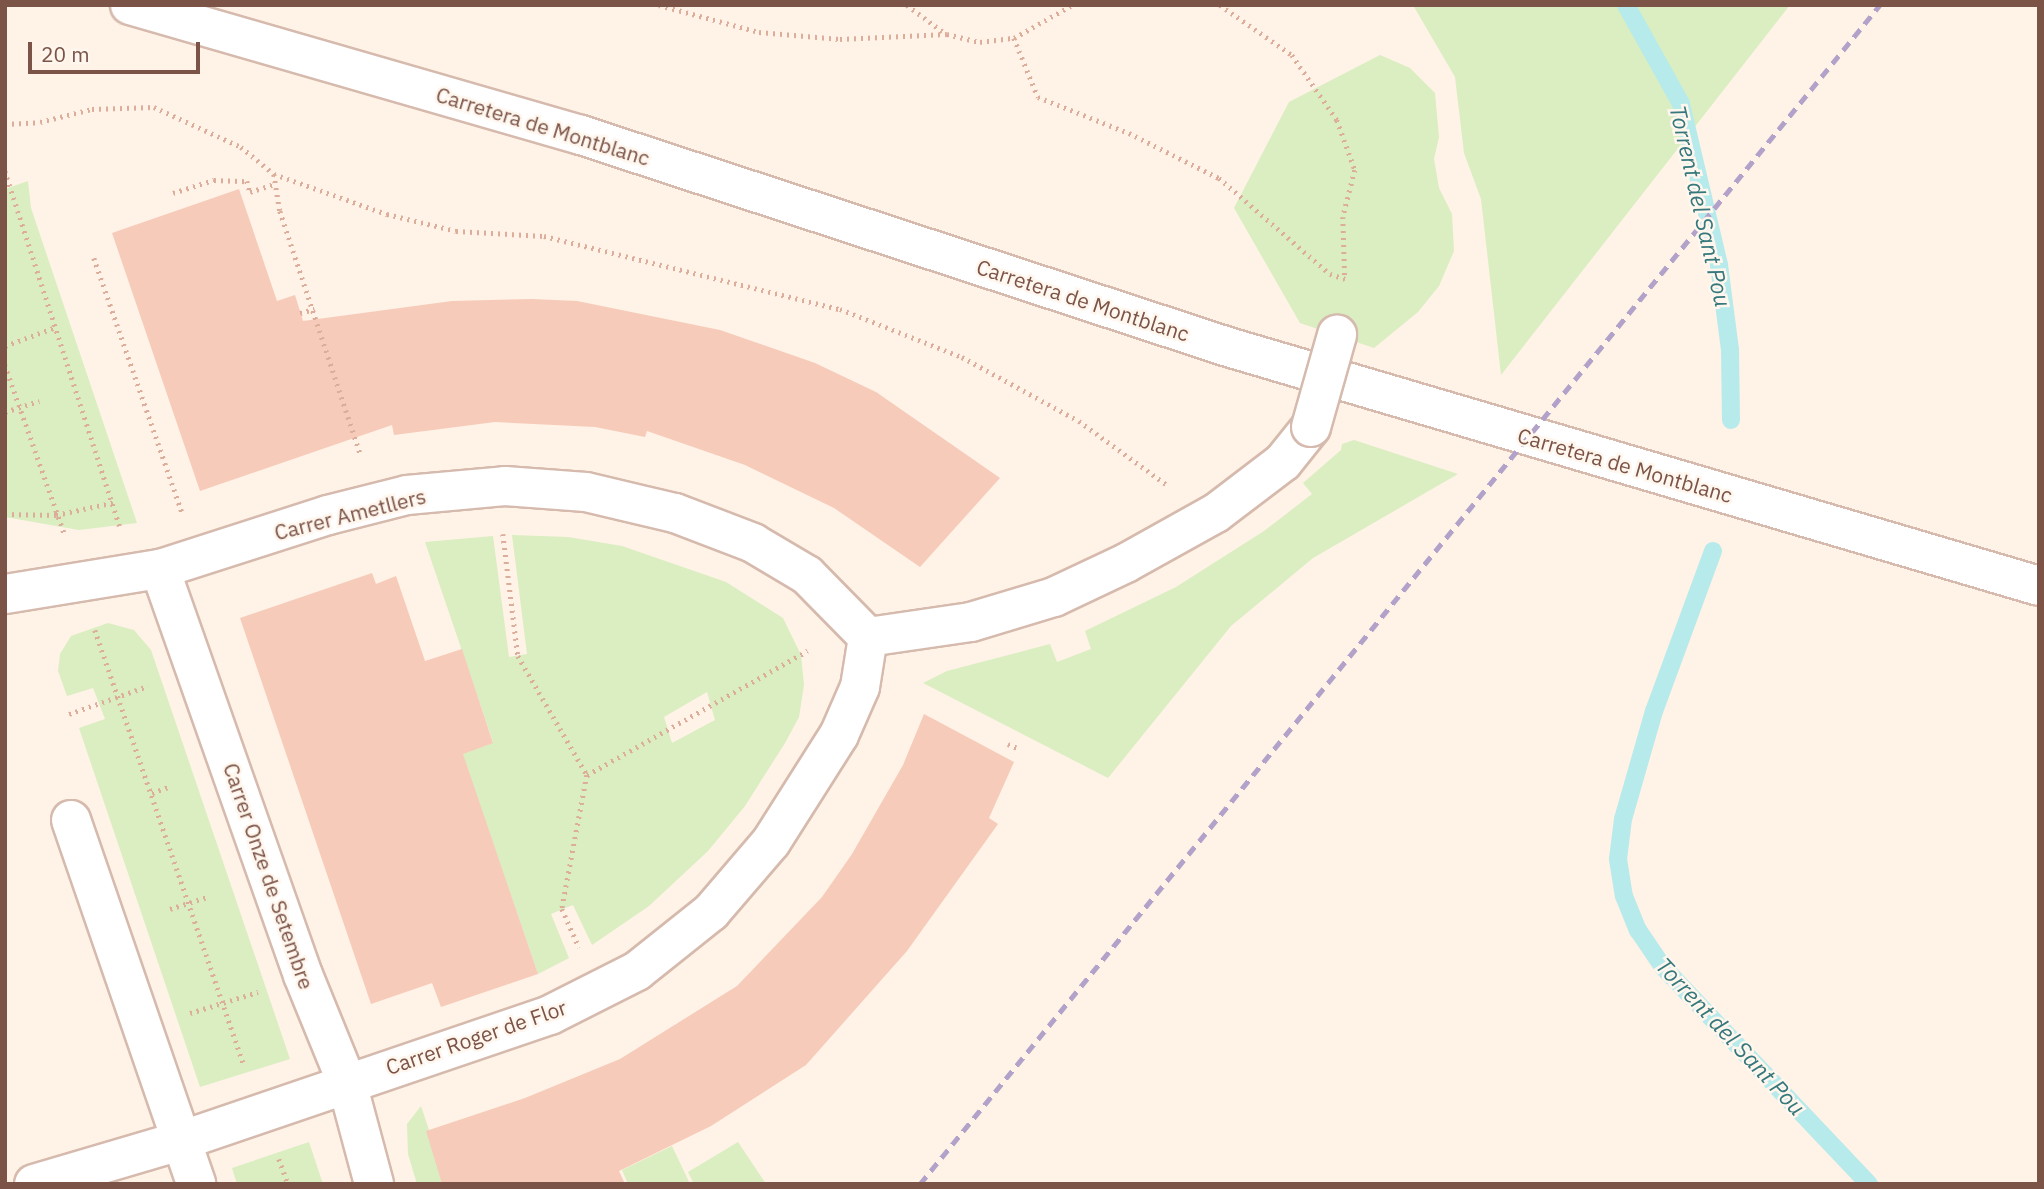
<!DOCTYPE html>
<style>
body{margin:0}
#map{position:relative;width:2044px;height:1189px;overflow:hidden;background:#fff2e6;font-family:"IBM Plex Sans",sans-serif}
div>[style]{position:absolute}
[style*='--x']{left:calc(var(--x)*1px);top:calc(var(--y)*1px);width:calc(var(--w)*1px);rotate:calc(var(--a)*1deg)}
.green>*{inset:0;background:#daeec2}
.stream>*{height:18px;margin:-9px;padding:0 9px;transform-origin:9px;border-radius:9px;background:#b7eaeb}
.building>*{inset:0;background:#f7cbba}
.path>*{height:4.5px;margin-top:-2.25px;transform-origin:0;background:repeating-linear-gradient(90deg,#ddad9c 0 2px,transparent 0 7px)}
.roads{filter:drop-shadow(2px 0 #d5baad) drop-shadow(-2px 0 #d5baad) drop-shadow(0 2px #d5baad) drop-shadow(0 -2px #d5baad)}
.street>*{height:38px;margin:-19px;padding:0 19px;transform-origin:19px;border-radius:19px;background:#fff}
.secondary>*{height:38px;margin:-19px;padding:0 19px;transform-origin:19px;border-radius:19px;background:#fff}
.rail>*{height:5px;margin-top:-2.5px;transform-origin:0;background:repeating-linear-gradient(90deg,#b2a2ca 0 10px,transparent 0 17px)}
.bridges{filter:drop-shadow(2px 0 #d5baad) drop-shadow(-2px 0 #d5baad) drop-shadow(0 2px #d5baad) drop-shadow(0 -2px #d5baad)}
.street-bridge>*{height:38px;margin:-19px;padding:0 19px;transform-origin:19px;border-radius:19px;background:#fff}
span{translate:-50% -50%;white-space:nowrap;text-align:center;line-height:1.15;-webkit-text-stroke:5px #fff6ee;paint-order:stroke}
.street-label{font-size:21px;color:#7b5347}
.water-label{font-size:23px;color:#35787b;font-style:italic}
.frame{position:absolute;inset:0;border:7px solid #7b5347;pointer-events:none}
.scale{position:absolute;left:28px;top:42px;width:172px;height:32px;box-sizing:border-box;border:4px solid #7b5347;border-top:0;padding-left:9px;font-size:21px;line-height:24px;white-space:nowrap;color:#7b5347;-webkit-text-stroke:5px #fff6ee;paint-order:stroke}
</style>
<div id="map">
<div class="green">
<div style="clip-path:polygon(1413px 5px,1790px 5px,1501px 375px,1481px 199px,1464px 153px,1455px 77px)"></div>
<div style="clip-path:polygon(1380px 55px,1410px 68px,1435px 93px,1439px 137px,1434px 159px,1439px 188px,1452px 214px,1454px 251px,1439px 286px,1418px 312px,1374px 348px,1300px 323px,1234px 208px,1289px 102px)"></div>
<div style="clip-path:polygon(28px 181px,31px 208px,137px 523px,79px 530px,5px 517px,5px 189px)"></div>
<div style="clip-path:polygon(1354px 440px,1458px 474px,1313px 558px,1231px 626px,1108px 778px,923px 683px,947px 671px,1050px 644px,1057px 662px,1091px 649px,1085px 631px,1176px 587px,1264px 531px,1312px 494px,1303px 483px,1341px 450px,1342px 444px)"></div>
<div style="clip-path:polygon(evenodd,512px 535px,568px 537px,622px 546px,726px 582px,783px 618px,801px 655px,804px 685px,799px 717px,785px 743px,745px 806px,708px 851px,649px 906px,592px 945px,573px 905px,551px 914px,569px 958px,538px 974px,462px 753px,493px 742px,425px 542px,493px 536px,509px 657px,527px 654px,512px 535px,707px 692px,715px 720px,672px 743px,664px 717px,707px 692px)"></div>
<div style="clip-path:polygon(108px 623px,134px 630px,151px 650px,290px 1059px,200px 1087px,79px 728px,105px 719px,93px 688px,67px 696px,58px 671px,60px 654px,71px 636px)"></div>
<div style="clip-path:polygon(421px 1106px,429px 1130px,442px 1184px,417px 1184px,408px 1154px,407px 1124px)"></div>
<div style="clip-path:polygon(309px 1142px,323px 1184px,237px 1184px,232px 1168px)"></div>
<div style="clip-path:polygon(738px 1142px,766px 1184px,694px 1184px,688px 1172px)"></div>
<div style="clip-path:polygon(672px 1146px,690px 1184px,628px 1184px,622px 1170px)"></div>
</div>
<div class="stream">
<div style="--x:1626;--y:5;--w:113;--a:60.9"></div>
<div style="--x:1681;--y:104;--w:165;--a:76.7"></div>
<div style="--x:1719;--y:265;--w:86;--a:82.6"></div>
<div style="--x:1730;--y:350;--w:70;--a:89.2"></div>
<div style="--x:1713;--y:551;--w:171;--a:110.2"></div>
<div style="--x:1654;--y:711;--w:112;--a:106"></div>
<div style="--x:1623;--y:819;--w:40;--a:97.1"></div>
<div style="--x:1618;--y:859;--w:37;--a:81"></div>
<div style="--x:1624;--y:896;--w:37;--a:68"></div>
<div style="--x:1638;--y:930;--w:45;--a:56"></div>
<div style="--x:1663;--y:967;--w:299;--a:46.5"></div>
</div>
<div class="building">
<div style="clip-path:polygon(239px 189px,277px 301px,295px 295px,303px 321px,452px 301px,532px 299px,577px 301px,720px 330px,815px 363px,876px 392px,1000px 478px,920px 567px,834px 508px,745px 465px,647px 431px,645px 437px,595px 427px,495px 422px,394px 435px,392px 425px,200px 491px,112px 233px)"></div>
<div style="clip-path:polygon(372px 573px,376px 584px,396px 576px,425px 661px,462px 649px,493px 743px,463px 754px,538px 974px,441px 1007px,432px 983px,371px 1004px,240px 618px)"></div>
<div style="clip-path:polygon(924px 714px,1014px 762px,989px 818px,998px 824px,907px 951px,806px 1065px,711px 1126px,619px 1171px,625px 1184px,442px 1184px,426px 1131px,525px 1098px,620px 1059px,737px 986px,822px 897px,852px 854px,903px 765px)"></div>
</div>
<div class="path">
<div style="--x:659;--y:5;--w:104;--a:15.1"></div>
<div style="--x:759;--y:32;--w:81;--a:4.9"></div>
<div style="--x:840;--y:39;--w:107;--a:-2.7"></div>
<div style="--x:947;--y:34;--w:34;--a:14"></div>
<div style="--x:980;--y:42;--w:34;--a:-7"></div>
<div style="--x:1014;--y:38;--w:67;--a:-29.6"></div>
<div style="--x:907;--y:5;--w:49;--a:36.6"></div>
<div style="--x:1220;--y:5;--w:88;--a:34.8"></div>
<div style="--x:1292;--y:55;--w:79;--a:55.3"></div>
<div style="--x:1337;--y:120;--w:53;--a:70.2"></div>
<div style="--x:1355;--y:170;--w:49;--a:104.3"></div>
<div style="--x:1343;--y:217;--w:62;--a:88.2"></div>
<div style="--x:1014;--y:38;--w:64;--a:67.9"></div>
<div style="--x:1038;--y:97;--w:98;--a:21.6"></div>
<div style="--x:1129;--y:133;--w:101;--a:26.6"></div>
<div style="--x:1219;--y:178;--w:147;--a:40.9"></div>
<div style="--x:1330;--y:274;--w:16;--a:18"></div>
<div style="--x:5;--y:124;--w:35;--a:-3"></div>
<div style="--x:40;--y:122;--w:54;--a:-14"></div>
<div style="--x:92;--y:109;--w:62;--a:-1.8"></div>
<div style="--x:154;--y:107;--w:96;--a:24.7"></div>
<div style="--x:241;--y:147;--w:43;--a:39.3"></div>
<div style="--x:274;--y:174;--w:120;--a:19.5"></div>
<div style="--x:387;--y:214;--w:71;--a:13.8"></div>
<div style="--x:456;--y:231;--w:88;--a:3.3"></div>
<div style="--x:544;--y:236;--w:305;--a:13.9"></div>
<div style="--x:840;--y:309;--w:131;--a:21.5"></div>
<div style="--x:962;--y:357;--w:133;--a:28.7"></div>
<div style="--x:1079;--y:421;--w:109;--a:36"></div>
<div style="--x:5;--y:171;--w:373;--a:72.1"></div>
<div style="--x:274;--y:174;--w:37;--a:81"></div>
<div style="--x:280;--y:211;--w:258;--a:71.7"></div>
<div style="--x:173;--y:193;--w:43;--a:-17.6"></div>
<div style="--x:214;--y:180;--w:33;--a:2"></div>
<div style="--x:247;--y:181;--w:11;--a:75"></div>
<div style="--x:250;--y:192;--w:26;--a:-18"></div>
<div style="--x:94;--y:258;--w:269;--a:70.9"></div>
<div style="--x:300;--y:313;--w:15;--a:-16"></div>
<div style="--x:5;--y:346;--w:54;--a:-20.4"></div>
<div style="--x:5;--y:365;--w:180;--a:70.6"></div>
<div style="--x:5;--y:412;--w:36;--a:-18"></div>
<div style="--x:5;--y:514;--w:51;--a:1.1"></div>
<div style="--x:56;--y:515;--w:60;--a:-12.4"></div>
<div style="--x:503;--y:534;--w:123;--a:83"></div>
<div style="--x:518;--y:656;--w:138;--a:59.9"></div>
<div style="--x:587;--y:775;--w:136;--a:100.6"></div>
<div style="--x:562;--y:909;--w:42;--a:65.9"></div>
<div style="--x:95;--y:630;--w:461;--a:71.1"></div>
<div style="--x:69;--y:714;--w:84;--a:-19.5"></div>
<div style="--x:1008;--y:744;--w:13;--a:23"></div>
<div style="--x:587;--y:775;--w:253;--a:-29.4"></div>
<div style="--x:152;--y:793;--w:20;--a:-20"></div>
<div style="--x:170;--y:909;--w:40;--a:-18"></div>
<div style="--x:190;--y:1013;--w:71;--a:-17.2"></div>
<div style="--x:279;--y:1159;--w:27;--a:70"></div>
</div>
<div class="roads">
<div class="street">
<div style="--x:160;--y:569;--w:430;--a:70.6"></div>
<div style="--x:303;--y:975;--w:117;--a:67.8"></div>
<div style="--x:347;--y:1083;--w:105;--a:75"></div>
<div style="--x:5;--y:594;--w:157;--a:-9.2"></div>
<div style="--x:160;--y:569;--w:176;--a:-17.8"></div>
<div style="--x:328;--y:515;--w:81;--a:-14.2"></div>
<div style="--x:407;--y:495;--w:98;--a:-5.2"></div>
<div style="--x:505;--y:486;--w:81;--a:4.2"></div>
<div style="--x:586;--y:492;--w:91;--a:13.3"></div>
<div style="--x:675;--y:513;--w:84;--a:21"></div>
<div style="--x:753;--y:543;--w:63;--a:30.7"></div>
<div style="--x:807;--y:575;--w:87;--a:45.5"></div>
<div style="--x:868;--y:637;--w:104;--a:-8.3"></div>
<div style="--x:971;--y:622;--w:87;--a:-16.8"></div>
<div style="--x:1054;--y:597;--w:80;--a:-25.3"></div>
<div style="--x:1126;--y:563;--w:103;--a:-29.1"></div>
<div style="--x:1216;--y:513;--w:84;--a:-37.3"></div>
<div style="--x:1283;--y:462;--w:45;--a:-51.3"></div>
<div style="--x:71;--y:820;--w:385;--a:71"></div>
<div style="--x:34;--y:1184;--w:152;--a:-16.4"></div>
<div style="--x:180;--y:1141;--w:391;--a:-18.8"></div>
<div style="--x:550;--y:1015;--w:97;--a:-26.8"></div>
<div style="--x:637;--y:971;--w:95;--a:-38.6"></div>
<div style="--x:711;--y:912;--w:92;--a:-49.4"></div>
<div style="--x:771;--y:842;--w:127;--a:-57.6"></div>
<div style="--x:839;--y:735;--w:52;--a:-66.4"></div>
<div style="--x:860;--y:687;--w:51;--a:-80.9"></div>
</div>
<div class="secondary">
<div style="--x:130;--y:5;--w:469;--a:16.1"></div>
<div style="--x:581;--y:135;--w:681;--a:18.14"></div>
<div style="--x:1228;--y:347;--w:845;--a:16.42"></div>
</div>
</div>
<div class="rail">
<div style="--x:920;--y:1184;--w:1520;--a:-50.85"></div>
</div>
<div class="bridges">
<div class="street-bridge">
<div style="--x:1311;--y:427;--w:96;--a:-74.2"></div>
</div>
</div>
<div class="street-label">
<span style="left:543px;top:126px;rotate:17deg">Carretera de Montblanc</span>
<span style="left:1083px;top:300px;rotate:18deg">Carretera de Montblanc</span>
<span style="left:1625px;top:465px;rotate:16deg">Carretera de Montblanc</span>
<span style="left:350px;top:514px;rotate:-14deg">Carrer Ametllers</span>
<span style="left:269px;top:876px;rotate:71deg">Carrer Onze de Setembre</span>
<span style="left:476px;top:1037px;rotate:-19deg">Carrer Roger de Flor</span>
</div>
<div class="water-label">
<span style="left:1701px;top:206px;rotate:77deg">Torrent del Sant Pou</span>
<span style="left:1731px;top:1036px;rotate:47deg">Torrent del Sant Pou</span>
</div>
<div class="frame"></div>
<div class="scale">20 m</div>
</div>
